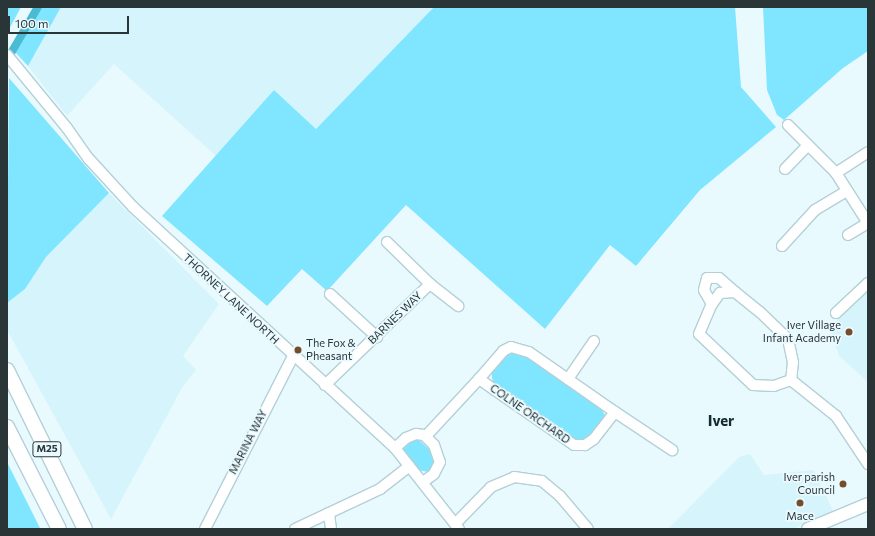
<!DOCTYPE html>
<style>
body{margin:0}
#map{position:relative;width:875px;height:536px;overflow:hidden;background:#e9faff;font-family:Commissioner,sans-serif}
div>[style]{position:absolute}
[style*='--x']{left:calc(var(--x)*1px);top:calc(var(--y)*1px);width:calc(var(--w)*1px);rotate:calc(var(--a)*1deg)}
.built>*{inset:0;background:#d5f4fc}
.green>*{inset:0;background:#80e5fe}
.canal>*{height:8px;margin:-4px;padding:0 4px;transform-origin:4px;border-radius:4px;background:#4bbbd4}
.roads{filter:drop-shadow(1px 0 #b3d0d7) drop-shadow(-1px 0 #b3d0d7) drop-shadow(0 1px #b3d0d7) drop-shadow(0 -1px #b3d0d7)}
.minor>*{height:10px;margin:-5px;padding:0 5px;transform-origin:5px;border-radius:5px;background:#fff}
.major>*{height:12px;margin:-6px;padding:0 6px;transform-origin:6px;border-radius:6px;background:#fff}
.highway>*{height:14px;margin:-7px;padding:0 7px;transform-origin:7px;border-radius:7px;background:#fff}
.dots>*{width:11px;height:11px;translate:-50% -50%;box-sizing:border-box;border:2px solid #e9faff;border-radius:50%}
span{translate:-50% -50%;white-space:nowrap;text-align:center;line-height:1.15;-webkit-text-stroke:3.5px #e9faff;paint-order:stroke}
.shield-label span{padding:1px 3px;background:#e9faff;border:1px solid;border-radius:3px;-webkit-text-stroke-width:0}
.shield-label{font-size:10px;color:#2a3538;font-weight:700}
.street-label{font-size:11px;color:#2a3538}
.poi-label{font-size:11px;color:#2a3538}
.right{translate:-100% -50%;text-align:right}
.left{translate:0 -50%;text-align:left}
.district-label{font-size:15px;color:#142d33;font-weight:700}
.frame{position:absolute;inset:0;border:8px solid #2a3538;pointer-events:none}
.scale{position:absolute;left:8px;top:16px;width:121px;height:18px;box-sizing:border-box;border:2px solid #2a3538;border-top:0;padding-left:5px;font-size:12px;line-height:14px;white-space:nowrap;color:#2a3538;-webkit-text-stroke:3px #e9faff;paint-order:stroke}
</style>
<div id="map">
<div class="built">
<div style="clip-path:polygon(61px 7px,434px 7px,316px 129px,274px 90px,216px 156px,114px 64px,67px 116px,28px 66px)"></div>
<div style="clip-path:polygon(109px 193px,219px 304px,183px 356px,196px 370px,182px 388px,111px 519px,7px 330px,7px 303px,25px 289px,46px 257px)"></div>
<div style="clip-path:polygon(868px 285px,868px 382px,839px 356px,827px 321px,833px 327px,837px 322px,837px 315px)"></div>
<div style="clip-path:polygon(750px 454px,764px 475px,814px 470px,833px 511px,793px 529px,668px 529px,739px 457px)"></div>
</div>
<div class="green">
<div style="clip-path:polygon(7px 7px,21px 7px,7px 33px)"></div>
<div style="clip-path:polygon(40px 7px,61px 7px,28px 66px,15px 52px)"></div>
<div style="clip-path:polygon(434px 7px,735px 7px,741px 87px,776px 127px,700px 190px,636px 266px,610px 245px,545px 329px,406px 205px,327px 291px,302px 269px,267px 306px,162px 216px,274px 90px,316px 129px)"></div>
<div style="clip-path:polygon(763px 7px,868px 7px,868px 51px,843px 68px,784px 120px,777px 115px,767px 90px)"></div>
<div style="clip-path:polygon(9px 78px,109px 193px,46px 257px,25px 289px,7px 303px)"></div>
<div style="clip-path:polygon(518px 350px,599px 406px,605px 415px,586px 441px,574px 440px,493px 384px,491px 370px,509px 351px)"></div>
<div style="clip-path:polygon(414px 439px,419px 440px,432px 452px,435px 466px,428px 472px,418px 470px,403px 452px,406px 442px)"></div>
<div style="clip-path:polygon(7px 462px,40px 528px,41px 529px,7px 529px)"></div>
</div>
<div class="canal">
<div style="--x:7;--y:60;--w:61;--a:-59.7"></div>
</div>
<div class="roads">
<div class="minor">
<div style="--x:7;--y:55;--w:94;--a:50.6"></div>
<div style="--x:67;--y:128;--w:38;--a:55"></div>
<div style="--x:89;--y:159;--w:65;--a:47.5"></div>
<div style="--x:133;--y:207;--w:356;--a:42.6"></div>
<div style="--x:395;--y:448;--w:103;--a:51.7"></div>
<div style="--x:788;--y:125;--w:68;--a:45"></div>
<div style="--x:836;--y:173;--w:59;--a:57.4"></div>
<div style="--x:785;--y:169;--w:33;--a:-46"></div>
<div style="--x:836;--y:173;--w:38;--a:-33"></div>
<div style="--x:848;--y:235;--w:23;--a:-31"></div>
<div style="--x:387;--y:242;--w:60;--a:44.3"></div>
<div style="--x:430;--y:284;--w:36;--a:38"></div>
<div style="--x:782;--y:246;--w:49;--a:-47.5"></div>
<div style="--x:815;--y:210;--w:37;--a:-31"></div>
<div style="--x:735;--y:292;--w:32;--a:39"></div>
<div style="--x:760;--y:312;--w:39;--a:44"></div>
<div style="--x:788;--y:339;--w:24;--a:78"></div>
<div style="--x:793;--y:362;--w:18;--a:96"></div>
<div style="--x:791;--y:380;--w:18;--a:161"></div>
<div style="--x:774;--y:386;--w:21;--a:-177"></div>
<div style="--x:753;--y:385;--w:74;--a:-136.6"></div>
<div style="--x:699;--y:334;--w:33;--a:-67"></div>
<div style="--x:712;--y:304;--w:14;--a:-54"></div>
<div style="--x:720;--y:293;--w:15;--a:-4"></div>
<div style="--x:330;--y:294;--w:64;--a:42.5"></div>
<div style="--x:712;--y:304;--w:16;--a:-120"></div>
<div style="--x:704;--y:290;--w:12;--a:-76"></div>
<div style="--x:707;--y:278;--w:12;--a:0"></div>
<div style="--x:719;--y:278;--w:21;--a:41"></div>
<div style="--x:836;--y:313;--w:44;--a:-43.2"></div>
<div style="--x:511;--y:347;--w:19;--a:16"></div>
<div style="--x:529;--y:352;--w:105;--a:34.9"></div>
<div style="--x:615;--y:412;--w:34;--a:128"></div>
<div style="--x:594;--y:439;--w:11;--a:146"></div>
<div style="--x:585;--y:445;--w:11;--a:180"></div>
<div style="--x:574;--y:445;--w:116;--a:-145.2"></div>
<div style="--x:479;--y:379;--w:37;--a:-49"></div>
<div style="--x:503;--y:351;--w:9;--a:-27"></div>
<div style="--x:568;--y:379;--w:46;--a:-55.6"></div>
<div style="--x:791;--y:380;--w:58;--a:38.7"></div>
<div style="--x:836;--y:416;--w:58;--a:56.3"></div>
<div style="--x:325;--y:385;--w:146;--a:-43.9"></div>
<div style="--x:615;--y:412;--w:69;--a:33.7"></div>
<div style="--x:426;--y:436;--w:78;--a:-47.1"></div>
<div style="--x:395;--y:448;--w:15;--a:-42"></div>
<div style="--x:406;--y:438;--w:11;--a:-22"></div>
<div style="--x:416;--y:434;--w:8;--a:7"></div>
<div style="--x:424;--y:435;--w:14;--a:45"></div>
<div style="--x:434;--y:445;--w:18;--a:71"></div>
<div style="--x:440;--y:462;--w:13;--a:117"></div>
<div style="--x:434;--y:474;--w:14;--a:144"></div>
<div style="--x:329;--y:513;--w:16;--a:83"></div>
<div style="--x:456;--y:523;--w:50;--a:-45.8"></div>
<div style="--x:491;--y:487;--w:25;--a:-23"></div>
<div style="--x:514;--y:477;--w:28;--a:8"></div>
<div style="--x:542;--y:481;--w:23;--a:40"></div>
<div style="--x:560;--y:496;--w:43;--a:49.7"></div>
<div style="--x:205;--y:529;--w:194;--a:-63"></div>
<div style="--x:295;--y:529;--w:94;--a:-25.2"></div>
<div style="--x:380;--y:489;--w:37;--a:-38"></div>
</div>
<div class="major">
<div style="--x:808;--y:529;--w:65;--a:-22.6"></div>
</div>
<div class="highway">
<div style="--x:7;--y:370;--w:177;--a:63.9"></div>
<div style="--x:7;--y:427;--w:114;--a:63"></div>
</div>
</div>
<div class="dots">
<div style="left:849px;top:332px;background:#744d2a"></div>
<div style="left:298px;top:350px;background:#744d2a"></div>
<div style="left:843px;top:484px;background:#744d2a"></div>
<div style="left:800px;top:503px;background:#744d2a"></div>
</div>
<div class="shield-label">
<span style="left:47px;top:449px">M25</span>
</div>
<div class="street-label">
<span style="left:231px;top:299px;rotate:43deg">THORNEY LANE NORTH</span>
<span style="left:395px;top:318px;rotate:-44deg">BARNES WAY</span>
<span style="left:530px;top:414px;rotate:35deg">COLNE ORCHARD</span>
<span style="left:248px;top:442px;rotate:-63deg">MARINA WAY</span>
</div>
<div class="poi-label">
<span class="right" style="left:841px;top:332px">Iver Village<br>Infant Academy</span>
<span class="left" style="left:306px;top:350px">The Fox &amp;<br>Pheasant</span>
<span class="right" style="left:835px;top:484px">Iver parish<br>Council</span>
<span style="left:800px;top:516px">Mace</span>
</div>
<div class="district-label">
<span style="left:721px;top:421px">Iver</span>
</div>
<div class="frame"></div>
<div class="scale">100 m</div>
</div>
